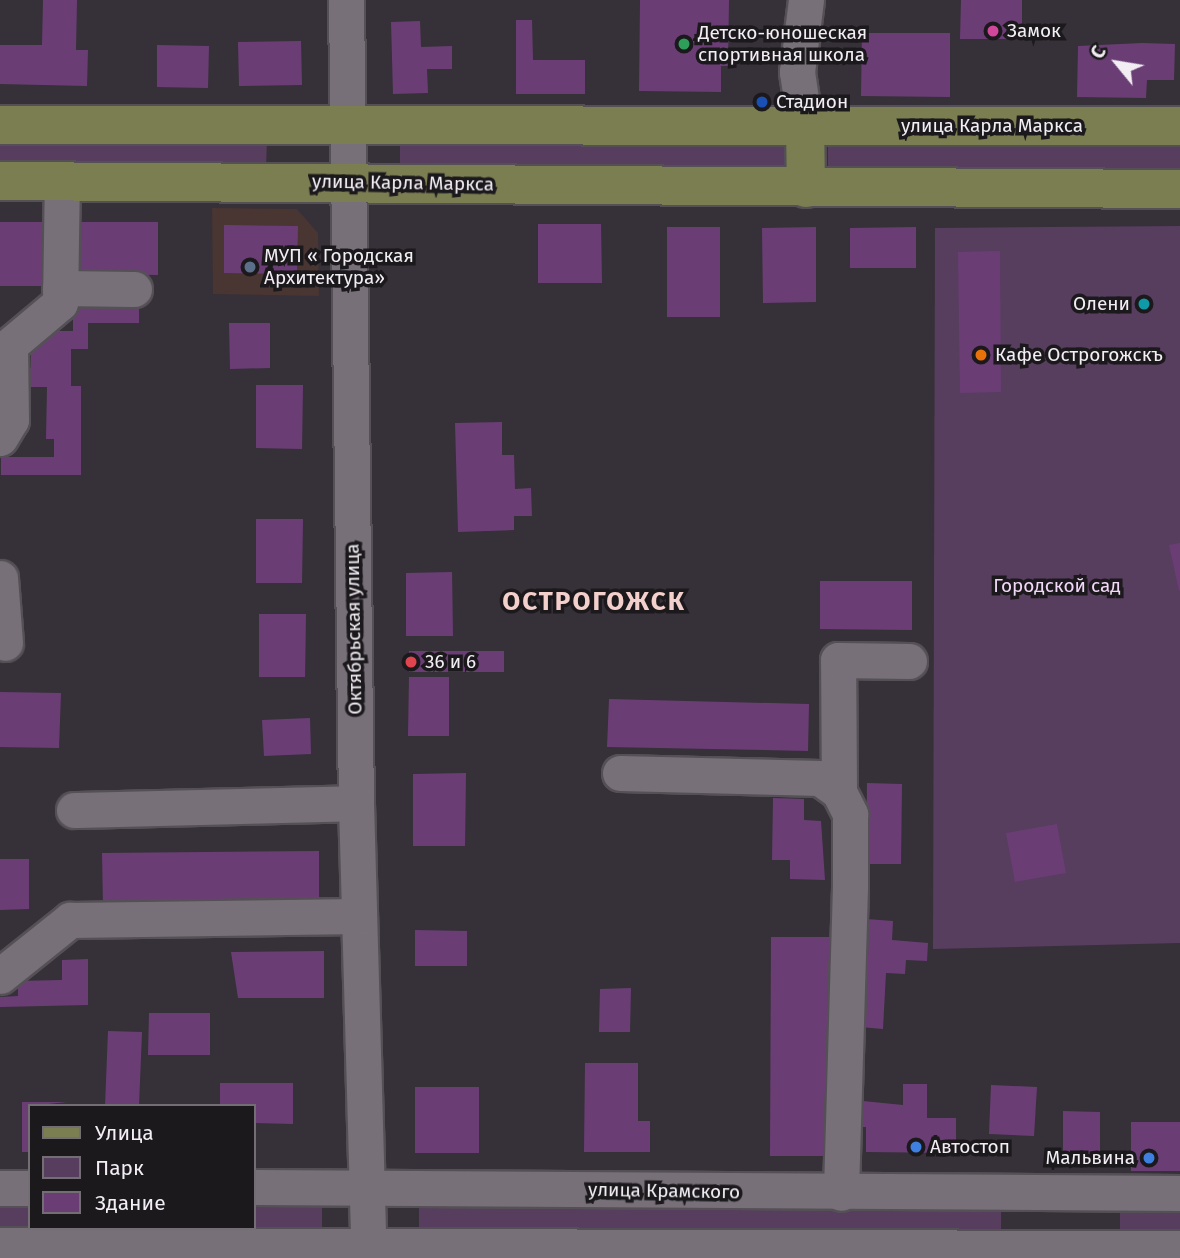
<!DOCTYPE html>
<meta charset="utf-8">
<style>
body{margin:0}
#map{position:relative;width:1180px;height:1258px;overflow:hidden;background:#363038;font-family:"Fira Sans",sans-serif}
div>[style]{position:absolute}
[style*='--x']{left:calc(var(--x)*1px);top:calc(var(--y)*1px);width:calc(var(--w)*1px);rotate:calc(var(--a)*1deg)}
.commercial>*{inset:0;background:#493532}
.green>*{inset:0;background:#573d5e}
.building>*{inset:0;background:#6a3e75}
.roads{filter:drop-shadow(2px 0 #555056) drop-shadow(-2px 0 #555056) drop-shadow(0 2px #555056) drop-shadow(0 -2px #555056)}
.minor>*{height:35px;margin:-17.5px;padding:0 17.5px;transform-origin:17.5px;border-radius:17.5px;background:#777079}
.major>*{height:38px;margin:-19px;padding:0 19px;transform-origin:19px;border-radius:19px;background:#7b7e51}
.dots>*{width:19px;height:19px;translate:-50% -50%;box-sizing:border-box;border:4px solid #1c191d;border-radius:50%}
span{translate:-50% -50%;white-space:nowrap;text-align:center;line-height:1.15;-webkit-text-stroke:7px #1c191d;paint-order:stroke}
.poi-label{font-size:19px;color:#f2eef4}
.left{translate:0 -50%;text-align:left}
.right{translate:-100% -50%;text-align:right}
.street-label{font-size:19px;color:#f2eef4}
.park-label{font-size:19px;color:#f1d7f8}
.district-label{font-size:26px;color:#f3d0cc;font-weight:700;letter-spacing:2px}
.legend{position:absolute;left:28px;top:1104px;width:228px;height:126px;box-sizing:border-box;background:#1c191d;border:2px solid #726e73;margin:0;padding:9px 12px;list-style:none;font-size:21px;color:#f2eef4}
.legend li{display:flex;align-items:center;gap:14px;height:35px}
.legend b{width:35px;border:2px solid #726e73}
.north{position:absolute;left:1082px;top:28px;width:70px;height:70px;-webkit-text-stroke:5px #1c191d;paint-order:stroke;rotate:300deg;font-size:19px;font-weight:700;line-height:28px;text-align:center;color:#f2eef4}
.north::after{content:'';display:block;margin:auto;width:24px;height:32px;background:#f2eef4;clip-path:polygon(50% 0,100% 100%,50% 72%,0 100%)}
</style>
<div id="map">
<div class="commercial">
<div style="clip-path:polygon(212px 208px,297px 209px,318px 233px,319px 296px,213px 294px)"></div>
</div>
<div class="green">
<div style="clip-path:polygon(267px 139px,266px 169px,0 168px,0 140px)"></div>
<div style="clip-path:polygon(400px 139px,785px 143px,785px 175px,400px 172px)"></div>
<div style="clip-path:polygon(828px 143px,1180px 143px,1180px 174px,828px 173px)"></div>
<div style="clip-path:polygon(1180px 226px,1180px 943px,933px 949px,935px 228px)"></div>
<div style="clip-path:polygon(0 1199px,30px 1199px,30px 1228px,254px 1228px,254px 1200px,322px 1200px,322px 1230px,0 1230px)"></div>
<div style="clip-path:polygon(419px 1201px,1001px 1202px,1001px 1231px,419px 1230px)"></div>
<div style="clip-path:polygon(1120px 1205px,1180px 1205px,1180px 1234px,1120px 1234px)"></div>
</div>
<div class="building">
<div style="clip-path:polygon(43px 0,77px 0,76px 50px,88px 50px,87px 86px,0 84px,0 45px,42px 45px)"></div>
<div style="clip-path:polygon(640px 0,729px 0,728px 66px,721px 66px,721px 92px,639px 91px)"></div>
<div style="clip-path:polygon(961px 0,1022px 0,1022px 39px,960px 39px)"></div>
<div style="clip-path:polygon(516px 20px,532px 20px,533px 60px,585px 60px,585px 94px,516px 94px)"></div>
<div style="clip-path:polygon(420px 21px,421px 47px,452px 46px,452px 69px,427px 69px,428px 93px,393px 94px,391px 22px)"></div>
<div style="clip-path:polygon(862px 33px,950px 33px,950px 97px,861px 96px)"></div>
<div style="clip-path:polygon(301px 41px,302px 85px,239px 86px,238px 42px)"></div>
<div style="clip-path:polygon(1142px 43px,1175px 44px,1174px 80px,1147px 80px,1146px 98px,1077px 97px,1078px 46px)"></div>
<div style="clip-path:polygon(157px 45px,209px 46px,208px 88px,157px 87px)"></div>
<div style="clip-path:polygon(0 222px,43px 222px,42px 286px,0 286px)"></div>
<div style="clip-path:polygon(80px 222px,158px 222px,158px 275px,79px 274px)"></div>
<div style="clip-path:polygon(538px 224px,601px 224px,602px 283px,538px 283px)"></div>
<div style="clip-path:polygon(224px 225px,298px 226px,297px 274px,224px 273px)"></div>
<div style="clip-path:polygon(667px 227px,720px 227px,720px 317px,667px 317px)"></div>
<div style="clip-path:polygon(816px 227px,816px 302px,763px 303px,762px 228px)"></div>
<div style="clip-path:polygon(916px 227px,916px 268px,850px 268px,850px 228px)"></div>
<div style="clip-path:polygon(1000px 251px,1001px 392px,960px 393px,958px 252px)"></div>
<div style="clip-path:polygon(73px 307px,139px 307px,139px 323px,88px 323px,88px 349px,71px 349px,71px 386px,81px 386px,81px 475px,1px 475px,1px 457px,54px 457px,54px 439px,46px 439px,47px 387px,24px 387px,24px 368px,31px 368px,31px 344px,43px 344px,43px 331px,73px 331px)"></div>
<div style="clip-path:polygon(229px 323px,270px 323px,270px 368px,230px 369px)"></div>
<div style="clip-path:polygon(256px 385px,303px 385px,302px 449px,256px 448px)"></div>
<div style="clip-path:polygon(502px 422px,502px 455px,514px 455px,515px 489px,531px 488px,532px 516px,514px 516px,514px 530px,458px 532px,455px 423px)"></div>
<div style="clip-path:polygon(256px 519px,303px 519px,302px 583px,256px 583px)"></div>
<div style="clip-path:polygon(1180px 543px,1180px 590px,1179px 591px,1169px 545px)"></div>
<div style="clip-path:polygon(452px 572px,453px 636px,406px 636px,406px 573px)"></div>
<div style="clip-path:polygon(820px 581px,912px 581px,912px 630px,820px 629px)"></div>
<div style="clip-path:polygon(259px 614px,306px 614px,305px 677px,259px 677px)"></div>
<div style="clip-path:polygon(409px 651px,504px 651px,504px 672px,409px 672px)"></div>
<div style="clip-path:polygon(409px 677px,449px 677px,449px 736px,408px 736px)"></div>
<div style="clip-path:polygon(0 692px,61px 693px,59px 748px,0 747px)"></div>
<div style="clip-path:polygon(609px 699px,809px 704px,808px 751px,607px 747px)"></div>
<div style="clip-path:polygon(310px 718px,311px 754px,264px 756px,262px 720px)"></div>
<div style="clip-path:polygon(466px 773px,465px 846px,413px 846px,413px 774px)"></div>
<div style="clip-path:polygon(867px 783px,902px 784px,901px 864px,866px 864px)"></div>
<div style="clip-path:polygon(773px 798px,804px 799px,804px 820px,821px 821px,825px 880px,790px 879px,790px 860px,772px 860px)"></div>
<div style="clip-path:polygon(1057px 824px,1066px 873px,1015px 882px,1006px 833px)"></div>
<div style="clip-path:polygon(319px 851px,319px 903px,103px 906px,102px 853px)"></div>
<div style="clip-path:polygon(0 859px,29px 859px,29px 909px,0 910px)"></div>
<div style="clip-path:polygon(866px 919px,893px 921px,892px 940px,928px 943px,927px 961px,906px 960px,905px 974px,886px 973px,883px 1029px,860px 1027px)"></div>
<div style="clip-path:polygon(415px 930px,467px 931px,467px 966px,415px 966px)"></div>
<div style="clip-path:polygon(771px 937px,830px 937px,829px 1156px,770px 1156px)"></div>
<div style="clip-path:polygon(324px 951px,324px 998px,238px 998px,231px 952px)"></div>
<div style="clip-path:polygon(88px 959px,88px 1005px,0 1007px,0 997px,18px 996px,18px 981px,62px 980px,62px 960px)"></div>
<div style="clip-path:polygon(631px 988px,630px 1032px,599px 1032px,600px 989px)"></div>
<div style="clip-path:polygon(149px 1013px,210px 1013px,210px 1055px,148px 1055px)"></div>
<div style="clip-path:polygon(108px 1031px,142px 1032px,139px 1106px,105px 1106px)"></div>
<div style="clip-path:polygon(585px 1063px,638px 1063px,638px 1121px,650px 1121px,650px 1152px,584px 1152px)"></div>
<div style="clip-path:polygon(220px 1083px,293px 1083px,293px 1124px,254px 1123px,254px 1106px,220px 1106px)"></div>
<div style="clip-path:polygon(903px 1084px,927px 1084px,927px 1118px,956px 1118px,956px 1153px,866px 1152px,866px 1127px,853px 1127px,853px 1100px,903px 1105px)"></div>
<div style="clip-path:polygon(991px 1085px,1037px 1087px,1034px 1136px,989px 1134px)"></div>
<div style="clip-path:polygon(415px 1087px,479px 1087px,479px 1153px,415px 1153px)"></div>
<div style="clip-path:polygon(22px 1102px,67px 1102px,30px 1106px,30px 1152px,22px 1152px)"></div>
<div style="clip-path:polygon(1063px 1111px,1100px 1112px,1100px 1159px,1063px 1158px)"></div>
<div style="clip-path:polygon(1131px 1122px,1180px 1122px,1180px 1171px,1131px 1171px)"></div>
</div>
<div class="roads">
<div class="minor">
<div style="--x:346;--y:0;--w:803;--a:89.29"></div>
<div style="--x:356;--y:803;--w:455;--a:88.4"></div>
<div style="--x:805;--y:125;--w:54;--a:-98.6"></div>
<div style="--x:797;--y:72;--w:73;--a:-82.9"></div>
<div style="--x:60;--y:288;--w:74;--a:0.8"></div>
<div style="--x:0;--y:438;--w:21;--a:-59"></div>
<div style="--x:11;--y:420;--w:75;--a:-90.8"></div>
<div style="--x:10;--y:345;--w:65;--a:-40"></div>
<div style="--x:60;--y:303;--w:122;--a:-89.1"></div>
<div style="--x:0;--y:578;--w:65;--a:85.6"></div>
<div style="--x:620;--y:773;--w:200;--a:1.4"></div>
<div style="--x:820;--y:778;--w:24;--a:36"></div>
<div style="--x:839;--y:792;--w:25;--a:63"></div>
<div style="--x:850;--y:814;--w:73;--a:90"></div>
<div style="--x:850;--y:887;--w:306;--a:91.7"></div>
<div style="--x:839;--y:792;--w:132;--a:-90.4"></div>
<div style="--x:838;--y:660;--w:71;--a:0.8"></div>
<div style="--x:74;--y:810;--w:282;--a:-1.4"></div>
<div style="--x:0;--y:976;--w:90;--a:-38.7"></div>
<div style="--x:70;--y:920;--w:289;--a:-0.8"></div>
<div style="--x:254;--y:1187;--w:926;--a:0.37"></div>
<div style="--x:0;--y:1188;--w:30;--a:0"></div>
<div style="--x:0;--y:1245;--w:1180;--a:0.15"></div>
</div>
<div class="major">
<div style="--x:0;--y:125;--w:1180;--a:0.05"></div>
<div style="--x:805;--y:125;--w:63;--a:89.1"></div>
<div style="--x:0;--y:181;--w:1180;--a:0.39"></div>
</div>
</div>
<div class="dots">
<div style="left:993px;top:31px;background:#d1479c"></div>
<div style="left:684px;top:44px;background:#2e9e5b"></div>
<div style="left:762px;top:102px;background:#1a4fb4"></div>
<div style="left:250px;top:267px;background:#5c6f8a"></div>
<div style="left:1144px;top:304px;background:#0f9aa8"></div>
<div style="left:981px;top:355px;background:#e8710a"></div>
<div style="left:411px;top:662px;background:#e0444e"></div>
<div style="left:916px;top:1147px;background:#3f7fe0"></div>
<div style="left:1149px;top:1158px;background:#3f7fe0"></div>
</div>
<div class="poi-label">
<span class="left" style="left:1007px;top:31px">Замок</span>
<span class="left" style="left:698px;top:44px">Детско-юношеская<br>спортивная школа</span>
<span class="left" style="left:776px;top:102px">Стадион</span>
<span class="left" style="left:264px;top:267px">МУП « Городская<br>Архитектура»</span>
<span class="right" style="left:1130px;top:304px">Олени</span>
<span class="left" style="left:995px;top:355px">Кафе Острогожскъ</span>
<span class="left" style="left:425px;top:662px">36 и 6</span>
<span class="left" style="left:930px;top:1147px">Автостоп</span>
<span class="right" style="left:1135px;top:1158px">Мальвина</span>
</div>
<div class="street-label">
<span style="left:992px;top:126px">улица Карла Маркса</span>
<span style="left:403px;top:183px;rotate:1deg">улица Карла Маркса</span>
<span style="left:354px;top:629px;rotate:-91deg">Октябрьская улица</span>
<span style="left:664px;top:1191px;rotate:1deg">улица Крамского</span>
</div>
<div class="park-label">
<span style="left:1057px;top:586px">Городской сад</span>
</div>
<div class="district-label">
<span style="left:594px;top:602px">ОСТРОГОЖСК</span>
</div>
<ul class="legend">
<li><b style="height:9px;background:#7b7e51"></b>Улица</li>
<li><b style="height:19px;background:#573d5e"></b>Парк</li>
<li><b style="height:19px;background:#6a3e75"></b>Здание</li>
</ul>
<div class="north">С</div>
</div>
